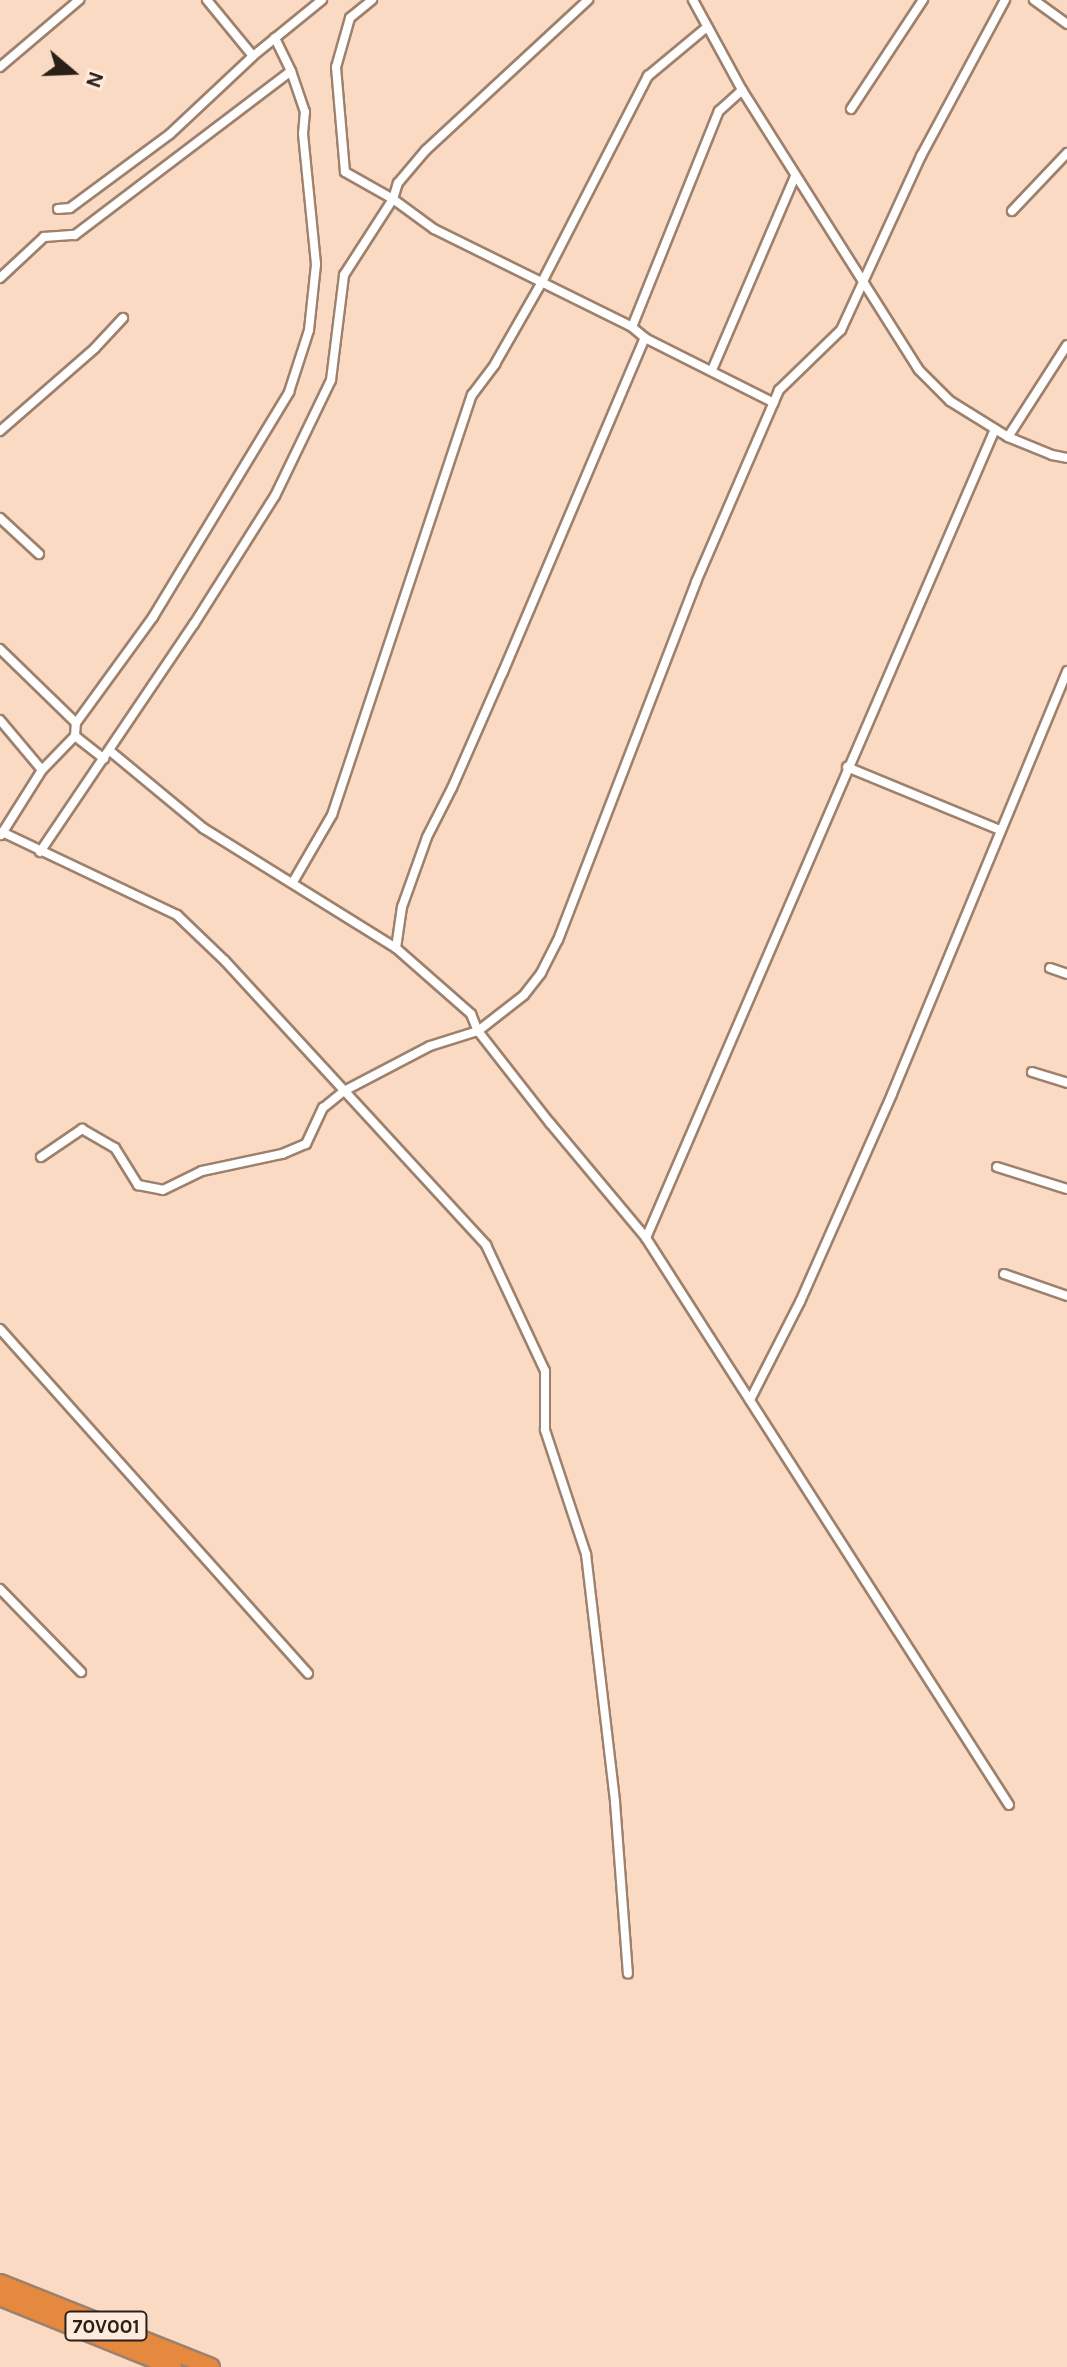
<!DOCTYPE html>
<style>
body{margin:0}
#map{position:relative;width:1067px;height:2367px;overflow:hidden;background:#fbdac4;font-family:Karla,sans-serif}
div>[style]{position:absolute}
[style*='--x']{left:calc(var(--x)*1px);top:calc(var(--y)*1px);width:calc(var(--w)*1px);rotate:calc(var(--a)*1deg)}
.roads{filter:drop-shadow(2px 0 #9e816c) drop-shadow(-2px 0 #9e816c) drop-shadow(0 2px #9e816c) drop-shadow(0 -2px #9e816c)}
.street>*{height:8px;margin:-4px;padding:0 4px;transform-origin:4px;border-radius:4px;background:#fff}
.highway>*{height:16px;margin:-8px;padding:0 8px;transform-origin:8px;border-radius:8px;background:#e5893e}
span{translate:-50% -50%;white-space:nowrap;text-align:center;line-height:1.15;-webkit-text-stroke:7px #feebdd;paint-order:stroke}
.shield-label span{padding:2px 6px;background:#feebdd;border:2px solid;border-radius:6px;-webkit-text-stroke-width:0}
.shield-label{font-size:20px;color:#2b2018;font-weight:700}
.north{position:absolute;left:32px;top:32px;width:80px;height:80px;-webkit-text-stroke:6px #feebdd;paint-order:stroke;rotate:109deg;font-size:22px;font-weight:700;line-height:32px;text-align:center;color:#2b2018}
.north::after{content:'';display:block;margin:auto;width:28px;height:36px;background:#2b2018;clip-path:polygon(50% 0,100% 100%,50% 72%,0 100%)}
</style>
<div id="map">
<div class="roads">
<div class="street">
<div style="--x:207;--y:0;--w:72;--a:50.6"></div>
<div style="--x:372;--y:0;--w:28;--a:141"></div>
<div style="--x:350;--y:18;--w:51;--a:105.9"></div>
<div style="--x:336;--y:67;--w:105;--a:85.1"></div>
<div style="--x:345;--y:172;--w:55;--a:29.4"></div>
<div style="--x:393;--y:199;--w:51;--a:36.2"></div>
<div style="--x:434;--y:229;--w:221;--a:26.3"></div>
<div style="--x:632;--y:327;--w:17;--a:40"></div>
<div style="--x:645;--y:338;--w:144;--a:26.7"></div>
<div style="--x:693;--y:0;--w:102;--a:61.4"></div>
<div style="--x:742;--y:90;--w:331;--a:57.7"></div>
<div style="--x:919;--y:370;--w:44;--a:45"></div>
<div style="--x:950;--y:401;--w:68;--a:31.8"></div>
<div style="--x:1008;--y:437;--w:48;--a:22.2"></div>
<div style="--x:1052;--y:455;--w:15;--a:11"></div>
<div style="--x:1034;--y:0;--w:41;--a:36"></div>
<div style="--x:0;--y:67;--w:104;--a:-40.3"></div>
<div style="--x:851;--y:109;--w:131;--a:-56.6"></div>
<div style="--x:58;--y:209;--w:12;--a:-5"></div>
<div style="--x:70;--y:208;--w:124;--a:-36.5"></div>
<div style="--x:170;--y:134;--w:114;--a:-43.2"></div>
<div style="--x:253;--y:56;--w:89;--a:-39.1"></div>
<div style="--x:1012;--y:211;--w:80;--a:-46.5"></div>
<div style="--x:0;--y:278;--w:60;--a:-43"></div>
<div style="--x:44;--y:237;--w:31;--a:-4"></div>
<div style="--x:75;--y:235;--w:271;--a:-37.2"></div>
<div style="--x:632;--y:327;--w:233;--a:-68.1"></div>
<div style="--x:719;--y:111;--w:31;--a:-42"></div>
<div style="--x:712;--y:370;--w:211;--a:-66.8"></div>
<div style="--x:0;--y:431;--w:126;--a:-41.1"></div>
<div style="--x:95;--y:348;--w:41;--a:-47"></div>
<div style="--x:1008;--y:437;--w:109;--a:-57.3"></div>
<div style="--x:0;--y:518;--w:53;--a:42.7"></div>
<div style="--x:0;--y:649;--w:106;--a:44.2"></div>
<div style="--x:0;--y:720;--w:65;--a:50"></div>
<div style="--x:75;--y:736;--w:37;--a:38"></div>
<div style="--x:110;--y:751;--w:121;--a:39.6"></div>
<div style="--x:203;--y:828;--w:227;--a:31.9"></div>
<div style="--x:396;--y:948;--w:100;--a:41.3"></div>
<div style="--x:471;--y:1014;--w:18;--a:68"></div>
<div style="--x:478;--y:1031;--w:117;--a:52"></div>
<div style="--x:550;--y:1123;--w:150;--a:50.1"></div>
<div style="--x:646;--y:1238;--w:673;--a:57.37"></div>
<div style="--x:847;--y:767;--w:165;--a:22.4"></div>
<div style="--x:2;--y:832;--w:194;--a:25.4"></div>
<div style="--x:177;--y:915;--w:66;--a:43.8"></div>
<div style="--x:225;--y:961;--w:386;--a:47.4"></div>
<div style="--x:486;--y:1245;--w:139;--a:64.9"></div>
<div style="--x:545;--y:1371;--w:59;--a:90"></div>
<div style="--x:545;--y:1430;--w:131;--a:71.7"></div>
<div style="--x:586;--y:1554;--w:250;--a:83.3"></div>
<div style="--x:615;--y:1802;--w:172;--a:85.7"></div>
<div style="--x:1;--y:835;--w:77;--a:-57.8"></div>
<div style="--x:42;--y:770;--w:47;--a:-45.9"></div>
<div style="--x:75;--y:736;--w:13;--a:-86"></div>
<div style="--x:76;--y:723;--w:131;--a:-54"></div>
<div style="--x:153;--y:617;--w:263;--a:-58.8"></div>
<div style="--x:289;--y:392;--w:65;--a:-72.1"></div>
<div style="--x:309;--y:330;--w:66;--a:-83.9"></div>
<div style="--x:316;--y:264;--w:131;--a:-95.7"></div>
<div style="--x:303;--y:134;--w:22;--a:-85"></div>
<div style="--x:305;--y:112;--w:43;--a:-108.9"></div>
<div style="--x:291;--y:71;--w:37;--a:-116"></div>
<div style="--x:40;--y:852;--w:275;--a:-56"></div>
<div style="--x:194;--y:624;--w:151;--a:-57.7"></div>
<div style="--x:275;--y:496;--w:129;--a:-64.2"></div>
<div style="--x:331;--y:380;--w:106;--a:-82.9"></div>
<div style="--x:344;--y:275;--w:90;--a:-57.2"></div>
<div style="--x:393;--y:199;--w:17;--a:-73"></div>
<div style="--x:398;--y:183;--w:43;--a:-49.7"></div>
<div style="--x:426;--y:150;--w:221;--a:-42.8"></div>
<div style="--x:293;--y:882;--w:78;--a:-59.8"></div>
<div style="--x:332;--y:815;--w:443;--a:-71.6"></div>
<div style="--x:472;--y:395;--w:39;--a:-53"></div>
<div style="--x:495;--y:364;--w:95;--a:-60.2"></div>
<div style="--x:542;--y:282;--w:232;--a:-62.8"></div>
<div style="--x:648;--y:76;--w:77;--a:-39.7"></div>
<div style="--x:396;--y:948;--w:41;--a:-81.7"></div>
<div style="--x:402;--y:907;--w:74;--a:-70.3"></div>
<div style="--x:427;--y:837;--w:55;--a:-63"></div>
<div style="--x:452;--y:788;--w:127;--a:-66.3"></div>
<div style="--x:503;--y:672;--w:363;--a:-67"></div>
<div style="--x:1050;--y:968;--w:18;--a:19"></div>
<div style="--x:1032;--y:1072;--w:37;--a:17"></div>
<div style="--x:41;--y:1157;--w:50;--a:-34.3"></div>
<div style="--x:82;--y:1129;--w:38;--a:30"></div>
<div style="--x:115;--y:1148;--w:44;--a:58.1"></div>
<div style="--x:138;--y:1185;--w:25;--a:11"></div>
<div style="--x:163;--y:1190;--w:43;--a:-26"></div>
<div style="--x:202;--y:1171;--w:82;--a:-12"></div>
<div style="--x:282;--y:1154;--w:26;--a:-23"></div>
<div style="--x:306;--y:1144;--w:40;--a:-65"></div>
<div style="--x:323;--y:1108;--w:27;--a:-39"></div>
<div style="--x:344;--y:1091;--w:97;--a:-27.6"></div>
<div style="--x:430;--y:1046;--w:50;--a:-17.4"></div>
<div style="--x:478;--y:1031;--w:58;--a:-38"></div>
<div style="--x:524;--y:995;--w:28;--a:-52"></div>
<div style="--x:541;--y:973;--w:37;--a:-63"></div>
<div style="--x:558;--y:940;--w:384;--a:-68.9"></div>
<div style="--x:696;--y:582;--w:209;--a:-66.6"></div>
<div style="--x:779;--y:390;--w:86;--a:-44.1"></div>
<div style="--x:841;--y:330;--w:192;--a:-65.3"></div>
<div style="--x:921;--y:156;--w:177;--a:-61.7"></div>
<div style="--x:997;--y:1167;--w:73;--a:17.4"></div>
<div style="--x:646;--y:1238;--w:881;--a:-66.66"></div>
<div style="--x:1004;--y:1274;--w:67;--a:19.2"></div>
<div style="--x:0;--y:1329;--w:462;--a:48.2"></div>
<div style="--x:750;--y:1400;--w:110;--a:-63"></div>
<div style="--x:800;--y:1302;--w:227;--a:-66.1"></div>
<div style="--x:892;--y:1094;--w:458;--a:-67.5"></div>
<div style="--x:0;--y:1589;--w:116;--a:45.7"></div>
</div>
<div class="highway">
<div style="--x:0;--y:2283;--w:227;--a:21.7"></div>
<div style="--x:0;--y:2297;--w:187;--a:22"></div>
</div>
</div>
<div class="shield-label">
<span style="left:106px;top:2326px">70V001</span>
</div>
<div class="north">N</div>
</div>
